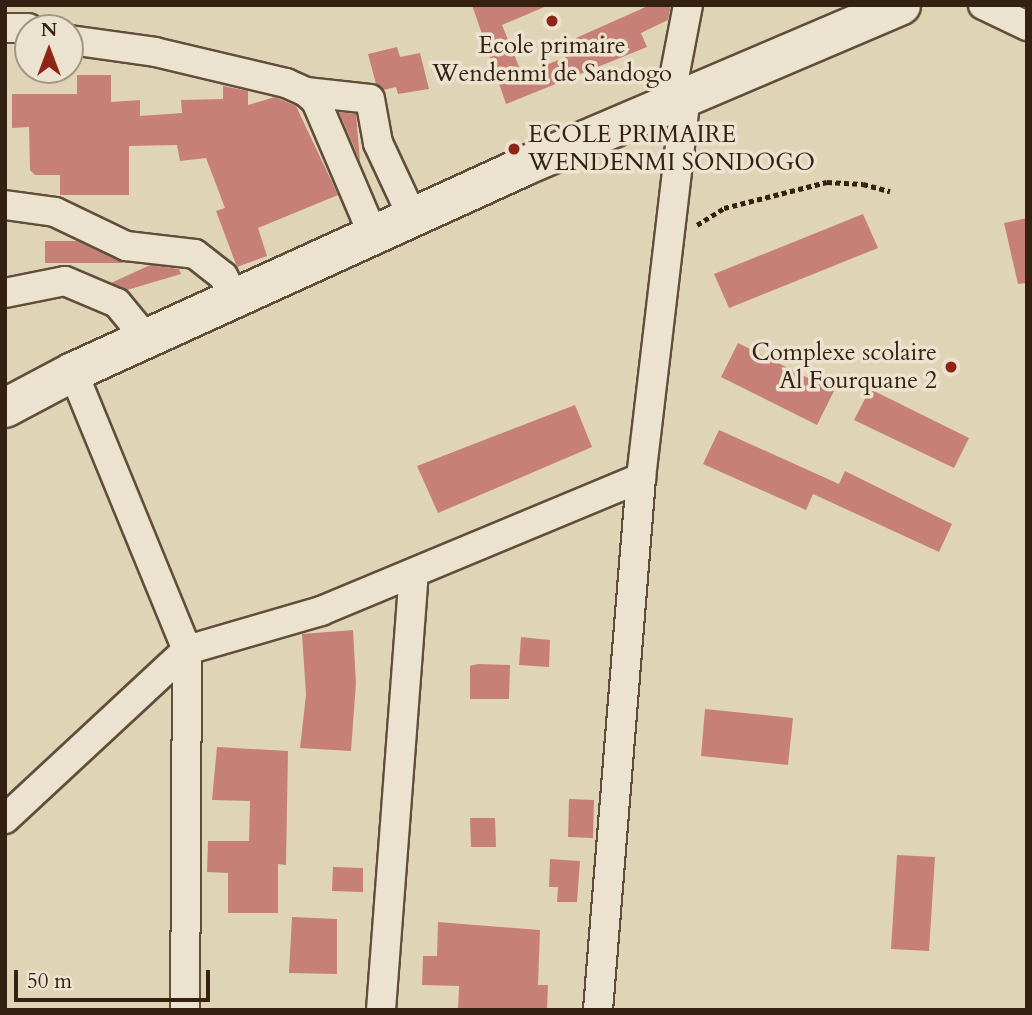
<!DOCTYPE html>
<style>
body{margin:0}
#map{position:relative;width:1032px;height:1015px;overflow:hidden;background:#e0d4b6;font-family:Cardo,serif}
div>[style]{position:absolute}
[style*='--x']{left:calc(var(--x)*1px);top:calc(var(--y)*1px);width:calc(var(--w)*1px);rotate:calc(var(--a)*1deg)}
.building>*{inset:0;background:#c78077}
.path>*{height:4.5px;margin-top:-2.25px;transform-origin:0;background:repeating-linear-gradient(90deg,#352111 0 5px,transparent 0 8.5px)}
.roads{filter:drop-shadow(2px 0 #604e3a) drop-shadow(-2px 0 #604e3a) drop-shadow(0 2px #604e3a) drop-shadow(0 -2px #604e3a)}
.street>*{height:28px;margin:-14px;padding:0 14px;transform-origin:14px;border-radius:14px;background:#ebe3d0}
.secondary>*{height:38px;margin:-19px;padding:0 19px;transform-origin:19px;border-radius:19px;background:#ebe3d0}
.dots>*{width:19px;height:19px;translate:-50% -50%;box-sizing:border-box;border:4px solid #ebe3d0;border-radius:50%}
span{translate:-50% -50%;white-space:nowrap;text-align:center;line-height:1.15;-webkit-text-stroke:7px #ebe3d0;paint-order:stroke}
.poi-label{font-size:24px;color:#352111}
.left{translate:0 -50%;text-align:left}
.right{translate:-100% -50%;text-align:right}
.frame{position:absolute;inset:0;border:7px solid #352111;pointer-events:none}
.north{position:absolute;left:14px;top:14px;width:70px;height:70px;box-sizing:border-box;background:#ebe3d0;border:2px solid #a29584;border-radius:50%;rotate:0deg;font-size:19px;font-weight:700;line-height:28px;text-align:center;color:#352111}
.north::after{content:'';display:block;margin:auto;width:24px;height:32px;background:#8f2418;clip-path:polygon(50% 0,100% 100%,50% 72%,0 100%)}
.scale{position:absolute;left:14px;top:970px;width:196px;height:32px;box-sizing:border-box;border:4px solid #352111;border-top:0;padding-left:9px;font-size:21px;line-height:24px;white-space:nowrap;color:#352111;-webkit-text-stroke:5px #ebe3d0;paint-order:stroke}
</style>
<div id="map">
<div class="building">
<div style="clip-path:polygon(472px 5px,549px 5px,502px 25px,522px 74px,582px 51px,576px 38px,650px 5px,671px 5px,668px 20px,641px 33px,647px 47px,506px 104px)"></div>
<div style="clip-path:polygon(397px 47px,400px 57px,420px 53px,429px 89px,398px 94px,396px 87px,383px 90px,376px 84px,368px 54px)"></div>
<div style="clip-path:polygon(77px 75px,111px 75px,111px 102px,140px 100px,140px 116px,182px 113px,181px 100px,223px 99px,223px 86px,248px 91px,248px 105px,275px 97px,296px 106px,338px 195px,258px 228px,267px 256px,237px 267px,216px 211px,225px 208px,206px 158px,180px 161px,177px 145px,129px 146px,129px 195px,60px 195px,60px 175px,35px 175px,30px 170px,29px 127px,12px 128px,12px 94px,77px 94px)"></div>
<div style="clip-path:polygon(339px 112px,356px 114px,360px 161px)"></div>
<div style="clip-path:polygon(863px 214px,878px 248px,729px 308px,714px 274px)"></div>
<div style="clip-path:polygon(1027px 218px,1027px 283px,1018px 284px,1004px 223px)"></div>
<div style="clip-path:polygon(45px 241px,77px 241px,124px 263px,45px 263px)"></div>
<div style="clip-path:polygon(150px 265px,179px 269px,181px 274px,127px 290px,111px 283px)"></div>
<div style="clip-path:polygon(738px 343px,834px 391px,817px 425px,721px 377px)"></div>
<div style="clip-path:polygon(870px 389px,969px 438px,954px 468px,854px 420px)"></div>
<div style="clip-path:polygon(575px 405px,592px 447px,438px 513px,417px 466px)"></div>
<div style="clip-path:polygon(719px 430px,839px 484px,845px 471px,952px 524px,939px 552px,813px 494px,806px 510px,703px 464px)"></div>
<div style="clip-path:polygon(353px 630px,356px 683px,351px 751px,300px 748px,306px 695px,302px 634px)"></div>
<div style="clip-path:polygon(521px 637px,550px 640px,549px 667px,519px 665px)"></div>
<div style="clip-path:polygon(478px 664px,510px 665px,509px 699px,470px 699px,470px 666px)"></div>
<div style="clip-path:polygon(705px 709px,793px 718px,788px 765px,701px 756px)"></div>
<div style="clip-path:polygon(217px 747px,288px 751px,286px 865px,278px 864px,278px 913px,228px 913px,228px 873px,207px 872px,208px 841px,249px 841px,250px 801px,212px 800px)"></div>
<div style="clip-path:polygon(569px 799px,594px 800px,593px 838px,568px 837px)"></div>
<div style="clip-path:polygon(470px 818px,495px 818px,496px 847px,471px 847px)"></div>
<div style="clip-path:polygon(897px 855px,935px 857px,929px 951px,891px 949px)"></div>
<div style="clip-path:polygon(550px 859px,580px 861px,577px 902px,557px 902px,558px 887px,549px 887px)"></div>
<div style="clip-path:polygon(333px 867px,363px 868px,363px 892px,332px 891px)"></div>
<div style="clip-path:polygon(292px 917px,337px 919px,337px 974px,289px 973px)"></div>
<div style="clip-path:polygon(438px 922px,540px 930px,538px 985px,548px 985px,547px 1010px,458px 1010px,459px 986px,422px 985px,423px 956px,437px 956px)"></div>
</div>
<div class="path">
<div style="--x:697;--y:225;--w:32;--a:-32"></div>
<div style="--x:724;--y:208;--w:106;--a:-14.2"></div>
<div style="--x:827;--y:182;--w:36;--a:3"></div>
<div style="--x:863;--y:184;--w:28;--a:15"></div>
</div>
<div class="roads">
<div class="street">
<div style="--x:983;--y:5;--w:49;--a:25.5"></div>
<div style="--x:5;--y:28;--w:23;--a:0"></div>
<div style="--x:70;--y:40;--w:86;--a:8"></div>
<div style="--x:155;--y:52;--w:135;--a:13.3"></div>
<div style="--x:286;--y:83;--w:22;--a:24"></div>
<div style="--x:306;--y:92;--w:13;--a:42"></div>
<div style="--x:316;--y:101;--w:148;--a:66.9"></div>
<div style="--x:306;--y:92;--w:64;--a:6.2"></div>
<div style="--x:370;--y:99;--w:45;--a:79.7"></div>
<div style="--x:378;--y:143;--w:83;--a:65"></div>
<div style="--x:5;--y:205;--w:50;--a:8"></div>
<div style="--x:55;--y:212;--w:79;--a:25.6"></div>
<div style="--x:126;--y:246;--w:69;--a:6.6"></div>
<div style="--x:195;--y:254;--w:36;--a:38"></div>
<div style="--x:223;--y:276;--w:26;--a:61"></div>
<div style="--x:5;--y:293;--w:61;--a:-11.3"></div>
<div style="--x:65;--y:281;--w:56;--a:22.9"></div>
<div style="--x:117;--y:303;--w:45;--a:50.4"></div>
<div style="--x:73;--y:372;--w:300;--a:67.7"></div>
<div style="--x:187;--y:650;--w:140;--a:-16.2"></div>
<div style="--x:321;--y:611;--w:347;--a:-22.6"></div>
<div style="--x:5;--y:819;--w:248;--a:-42.9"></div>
<div style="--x:187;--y:650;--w:360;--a:90.3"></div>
<div style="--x:381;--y:1010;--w:437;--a:-85.7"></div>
<div style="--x:598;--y:1010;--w:534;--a:-85.38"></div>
<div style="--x:641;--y:478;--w:386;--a:-83.3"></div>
<div style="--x:686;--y:95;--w:18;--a:-137"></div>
<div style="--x:673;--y:83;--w:79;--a:-79.1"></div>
</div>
<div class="secondary">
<div style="--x:5;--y:408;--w:77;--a:-27.9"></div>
<div style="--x:73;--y:372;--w:494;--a:-24.5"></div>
<div style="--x:522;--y:167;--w:412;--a:-23.1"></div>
</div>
</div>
<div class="dots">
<div style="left:552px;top:21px;background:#8f2418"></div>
<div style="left:514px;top:149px;background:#8f2418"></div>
<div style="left:951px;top:367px;background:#8f2418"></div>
</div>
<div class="poi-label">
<span style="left:552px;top:60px">Ecole primaire<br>Wendenmi de Sandogo</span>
<span class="left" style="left:528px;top:149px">ECOLE PRIMAIRE<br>WENDENMI SONDOGO</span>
<span class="right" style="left:937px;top:367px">Complexe scolaire<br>Al Fourquane 2</span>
</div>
<div class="frame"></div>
<div class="north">N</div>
<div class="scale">50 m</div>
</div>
